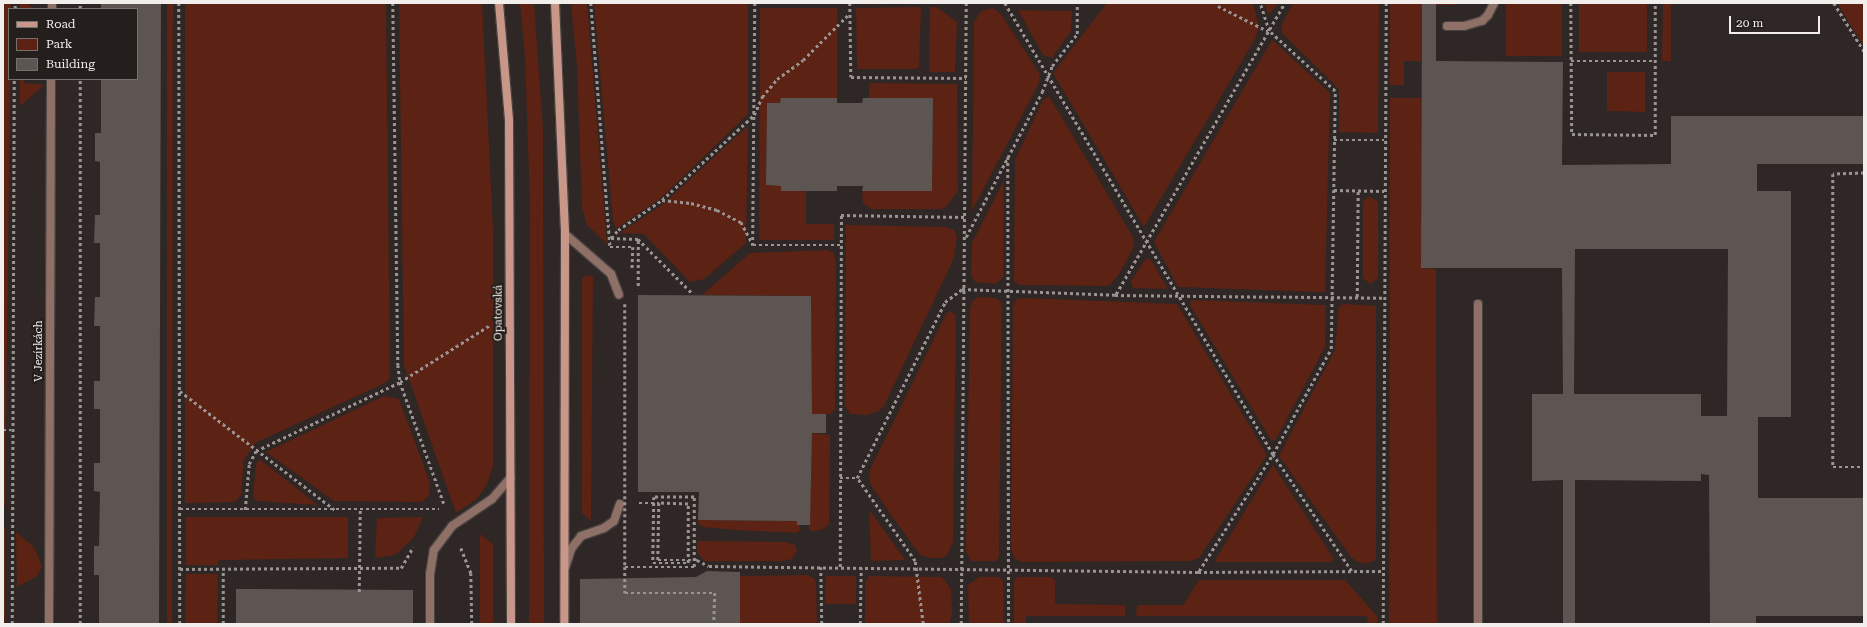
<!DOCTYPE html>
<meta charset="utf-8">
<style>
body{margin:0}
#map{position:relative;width:1867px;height:627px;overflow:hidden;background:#2e2725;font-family:"Roboto Serif",serif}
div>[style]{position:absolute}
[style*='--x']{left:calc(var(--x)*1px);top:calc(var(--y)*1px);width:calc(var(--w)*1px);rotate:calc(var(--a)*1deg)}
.green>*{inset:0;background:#5c2213}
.building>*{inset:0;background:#5c5552}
.path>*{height:2.5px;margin-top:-1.25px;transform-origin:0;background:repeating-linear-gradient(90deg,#9a9492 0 3px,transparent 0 6px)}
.roads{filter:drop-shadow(1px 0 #494341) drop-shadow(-1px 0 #494341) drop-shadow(0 1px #494341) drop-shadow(0 -1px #494341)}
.service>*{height:8px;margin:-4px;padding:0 4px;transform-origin:4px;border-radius:4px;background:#8f7067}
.minor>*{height:8px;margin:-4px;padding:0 4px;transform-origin:4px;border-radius:4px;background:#8f7067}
.secondary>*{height:8px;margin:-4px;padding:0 4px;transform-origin:4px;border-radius:4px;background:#c9978a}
.path-bridge>*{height:2.5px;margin-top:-1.25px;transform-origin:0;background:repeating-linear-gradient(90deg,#9a9492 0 3px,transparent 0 6px)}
span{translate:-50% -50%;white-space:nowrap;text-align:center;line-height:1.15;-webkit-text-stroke:4px #241e1c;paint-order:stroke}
.street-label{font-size:11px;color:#f2eeec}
.frame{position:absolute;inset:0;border:4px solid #f2eeec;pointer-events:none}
.legend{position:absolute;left:8px;top:8px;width:130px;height:72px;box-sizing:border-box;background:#241e1c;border:1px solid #76716f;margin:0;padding:5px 7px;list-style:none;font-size:12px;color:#f2eeec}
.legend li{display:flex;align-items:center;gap:8px;height:20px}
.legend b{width:20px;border:1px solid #76716f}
.scale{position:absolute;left:1729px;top:16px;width:91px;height:18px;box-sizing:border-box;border:2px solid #f2eeec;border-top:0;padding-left:5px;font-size:12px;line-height:14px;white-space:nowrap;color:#f2eeec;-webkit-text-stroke:3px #241e1c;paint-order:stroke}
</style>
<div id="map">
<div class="green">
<div style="clip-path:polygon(3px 3px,11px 3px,5px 507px,3px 508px)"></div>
<div style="clip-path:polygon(20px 3px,27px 3px,33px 9px,20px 9px)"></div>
<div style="clip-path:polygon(167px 3px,173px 3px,172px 624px,167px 624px)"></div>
<div style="clip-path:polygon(185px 3px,386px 3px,390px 377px,387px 382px,255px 443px,244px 460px,241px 495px,235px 502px,185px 503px)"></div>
<div style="clip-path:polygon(399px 3px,482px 3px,493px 227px,493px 466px,487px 484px,477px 499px,456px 513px,404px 365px)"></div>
<div style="clip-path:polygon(520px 3px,534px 3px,543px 129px,544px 624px,529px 624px,530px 205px,525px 56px)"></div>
<div style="clip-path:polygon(571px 3px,587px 3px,607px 244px,587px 225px,582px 208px,577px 66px)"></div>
<div style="clip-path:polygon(594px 3px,748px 3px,748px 114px,661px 198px,616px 229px,613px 220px)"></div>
<div style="clip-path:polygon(1107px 3px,1253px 3px,1259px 27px,1255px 39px,1144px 227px,1053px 73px)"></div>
<div style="clip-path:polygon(1264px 3px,1278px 3px,1269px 15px)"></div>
<div style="clip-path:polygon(1293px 3px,1379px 3px,1378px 133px,1339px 132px,1339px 89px,1282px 33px,1282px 24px)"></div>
<div style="clip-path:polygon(1390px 3px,1422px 3px,1421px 61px,1404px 61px,1404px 85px,1390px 85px)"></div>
<div style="clip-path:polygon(1436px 3px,1471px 3px,1452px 5px,1436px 5px)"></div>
<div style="clip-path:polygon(1506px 3px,1562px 3px,1562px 56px,1506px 56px)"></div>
<div style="clip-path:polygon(1579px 3px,1647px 3px,1647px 52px,1579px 52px)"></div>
<div style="clip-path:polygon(1663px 3px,1671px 3px,1671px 61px,1662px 61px)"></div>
<div style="clip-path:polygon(1837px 3px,1864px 3px,1864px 45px,1862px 43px)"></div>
<div style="clip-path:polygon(921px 7px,919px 67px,916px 69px,857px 69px,856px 8px)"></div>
<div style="clip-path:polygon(930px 7px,937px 7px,957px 22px,955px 72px,929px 72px)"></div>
<div style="clip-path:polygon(760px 8px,837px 8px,837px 98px,781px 98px,780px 103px,767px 103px,766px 185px,781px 186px,781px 191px,806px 191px,806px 224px,834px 224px,834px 240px,759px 240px)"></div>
<div style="clip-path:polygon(993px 8px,1001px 14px,1039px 73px,1040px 78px,1038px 85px,972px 211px,974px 22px,981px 11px)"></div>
<div style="clip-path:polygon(1018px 10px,1072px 11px,1071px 31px,1052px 58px,1043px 55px)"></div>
<div style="clip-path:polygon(1272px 40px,1330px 93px,1325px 292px,1178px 287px,1154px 242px)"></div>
<div style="clip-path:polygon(1607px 72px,1645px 72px,1645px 112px,1607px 111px)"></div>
<div style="clip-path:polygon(20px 79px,24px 79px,24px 83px,44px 85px,20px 106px)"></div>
<div style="clip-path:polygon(869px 83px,957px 84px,958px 191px,946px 207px,941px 209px,871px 209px,863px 203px,862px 191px,932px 191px,933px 98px,869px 98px)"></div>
<div style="clip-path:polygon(1049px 96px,1133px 237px,1134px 247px,1119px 274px,1111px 284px,1105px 286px,1019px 285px,1014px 281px,1015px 160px,1043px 100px)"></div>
<div style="clip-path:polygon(1390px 98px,1421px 98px,1421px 268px,1436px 269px,1437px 624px,1389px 624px)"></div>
<div style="clip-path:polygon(748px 126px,746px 243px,704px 279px,690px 282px,644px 234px,620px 233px,662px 205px)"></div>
<div style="clip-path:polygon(1004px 180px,1003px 277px,996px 284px,975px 282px,971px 275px,972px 243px)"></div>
<div style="clip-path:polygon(1369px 196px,1378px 202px,1378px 278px,1370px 284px,1363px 278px,1363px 202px)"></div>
<div style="clip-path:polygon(846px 225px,945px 227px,954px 230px,957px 236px,954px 258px,884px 406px,879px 411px,867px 415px,850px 414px,845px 406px)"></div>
<div style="clip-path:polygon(827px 250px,834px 253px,836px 265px,835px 409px,830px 414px,812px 414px,811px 296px,702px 295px,750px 253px)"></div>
<div style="clip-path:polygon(1146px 258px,1151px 260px,1168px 289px,1133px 288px,1131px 281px)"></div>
<div style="clip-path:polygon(586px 275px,593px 276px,591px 521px,582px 513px,582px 279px)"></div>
<div style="clip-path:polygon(979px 297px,996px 298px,1002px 303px,999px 556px,996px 561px,971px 561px,966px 551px,970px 309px,973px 300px)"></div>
<div style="clip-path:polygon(1026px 298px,1177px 304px,1267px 455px,1199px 558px,1190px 561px,1021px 562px,1014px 558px,1011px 548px,1013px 305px,1017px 299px)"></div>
<div style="clip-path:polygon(1191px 300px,1326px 305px,1325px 347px,1275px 441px,1271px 440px,1190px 305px)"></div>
<div style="clip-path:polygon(1344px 304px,1376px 306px,1376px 560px,1365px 564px,1356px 561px,1351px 557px,1279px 456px,1335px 350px,1339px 306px)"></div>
<div style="clip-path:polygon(950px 311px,956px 315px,953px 542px,947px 555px,942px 558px,930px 558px,920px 555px,891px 515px,870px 483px,869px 472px,946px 314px)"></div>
<div style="clip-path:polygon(384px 396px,399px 399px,430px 483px,429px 496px,422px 502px,334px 501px,266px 452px)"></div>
<div style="clip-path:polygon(812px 433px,830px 435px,830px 449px,829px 524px,822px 530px,812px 531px,809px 530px)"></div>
<div style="clip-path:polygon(259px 459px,318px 505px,258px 501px,253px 498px,256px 464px)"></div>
<div style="clip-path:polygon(1273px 465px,1334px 559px,1331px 562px,1214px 562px)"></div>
<div style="clip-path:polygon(869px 509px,905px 560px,871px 561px)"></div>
<div style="clip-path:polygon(186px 517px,348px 517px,348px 558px,219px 560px,218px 565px,186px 565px)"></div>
<div style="clip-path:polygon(423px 517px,414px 537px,404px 547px,395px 555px,375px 558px,377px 518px)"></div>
<div style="clip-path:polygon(698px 520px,797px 521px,801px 529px,797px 533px,736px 530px,704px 527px,699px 525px)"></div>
<div style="clip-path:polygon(3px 528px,5px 528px,5px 624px,3px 624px)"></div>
<div style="clip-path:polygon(16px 532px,34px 547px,42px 566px,37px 576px,17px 587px)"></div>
<div style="clip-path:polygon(480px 534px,493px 544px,493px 624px,480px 624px)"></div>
<div style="clip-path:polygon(697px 541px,785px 542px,795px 545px,797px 551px,792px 559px,782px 561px,704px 561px,697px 551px)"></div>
<div style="clip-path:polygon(186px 574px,218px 574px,217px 624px,185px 624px)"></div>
<div style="clip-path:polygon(807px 575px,814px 578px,816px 583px,817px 624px,740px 624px,740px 576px)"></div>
<div style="clip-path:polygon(826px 576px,856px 576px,856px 604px,825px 604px)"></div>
<div style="clip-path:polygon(869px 576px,942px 577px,951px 589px,952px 614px,949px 624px,865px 624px,865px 583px)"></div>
<div style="clip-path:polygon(979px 577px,999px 577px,1003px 581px,1004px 624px,969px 624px,968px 585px)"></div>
<div style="clip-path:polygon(1017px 577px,1052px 577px,1055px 581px,1055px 604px,1125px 605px,1125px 616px,1026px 616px,1026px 624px,1014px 624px,1014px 581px)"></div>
<div style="clip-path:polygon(1199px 580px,1345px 580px,1377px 616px,1377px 624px,1368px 624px,1367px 616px,1136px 616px,1137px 605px,1183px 605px)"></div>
</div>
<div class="building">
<div style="clip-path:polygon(101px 3px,161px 3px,159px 624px,99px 624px,99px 575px,94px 575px,94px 546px,99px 546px,100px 492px,94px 491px,94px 463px,100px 463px,100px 409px,94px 409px,94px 381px,100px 381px,100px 326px,94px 326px,95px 297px,100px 297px,100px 243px,94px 243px,95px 215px,100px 215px,100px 162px,95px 161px,95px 133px,101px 133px,101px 79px,137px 79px,137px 9px,101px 9px)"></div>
<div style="clip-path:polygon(evenodd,1422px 3px,1436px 3px,1436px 61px,1563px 62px,1562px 165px,1671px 164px,1671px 116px,1864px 116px,1864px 164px,1757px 164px,1757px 191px,1791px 191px,1791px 417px,1758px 417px,1758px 498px,1864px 498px,1864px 616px,1756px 616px,1756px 624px,1710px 624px,1709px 475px,1701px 474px,1701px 481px,1575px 480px,1575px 624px,1563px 624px,1563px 480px,1532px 481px,1532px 394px,1563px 394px,1562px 268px,1421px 268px,1422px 3px,1575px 249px,1728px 249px,1727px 416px,1701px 416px,1701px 394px,1574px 394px,1575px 249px)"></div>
<div style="clip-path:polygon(781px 98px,837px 98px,837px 103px,862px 103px,863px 98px,933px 98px,932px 191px,862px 191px,863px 186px,837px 186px,837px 191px,781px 191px,781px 186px,766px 185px,767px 103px,780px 103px)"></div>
<div style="clip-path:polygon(638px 295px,811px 296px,812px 414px,826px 414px,826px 433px,812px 433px,810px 525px,797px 525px,797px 521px,698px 520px,699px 492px,638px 492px)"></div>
<div style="clip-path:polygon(707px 571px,740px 572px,740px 624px,580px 624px,580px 579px,696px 577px)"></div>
<div style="clip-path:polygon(236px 589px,413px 590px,413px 624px,236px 624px)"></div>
</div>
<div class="path">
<div style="--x:179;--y:3;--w:621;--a:89.91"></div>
<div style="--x:393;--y:3;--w:362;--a:89.2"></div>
<div style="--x:398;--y:365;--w:17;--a:83"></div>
<div style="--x:400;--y:382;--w:132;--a:70.1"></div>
<div style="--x:591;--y:3;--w:245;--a:85.5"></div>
<div style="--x:610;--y:247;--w:23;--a:0"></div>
<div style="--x:633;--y:247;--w:23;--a:92"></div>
<div style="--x:755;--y:3;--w:242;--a:90.5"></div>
<div style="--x:753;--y:245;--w:88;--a:0"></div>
<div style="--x:850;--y:3;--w:74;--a:89.2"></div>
<div style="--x:851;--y:77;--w:115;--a:0.5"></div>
<div style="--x:1005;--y:3;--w:525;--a:59.28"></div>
<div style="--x:1273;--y:454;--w:141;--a:56"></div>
<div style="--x:1571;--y:3;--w:131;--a:89.6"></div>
<div style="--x:1572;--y:134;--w:83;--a:0.7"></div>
<div style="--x:1655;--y:135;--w:132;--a:-90"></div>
<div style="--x:1834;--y:3;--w:57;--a:58"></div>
<div style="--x:1218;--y:6;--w:56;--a:26.6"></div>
<div style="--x:15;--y:9;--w:6;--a:-90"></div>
<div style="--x:80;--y:9;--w:6;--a:-90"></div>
<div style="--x:1571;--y:61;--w:84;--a:0"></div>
<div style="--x:1334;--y:140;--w:50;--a:0"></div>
<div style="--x:1008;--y:157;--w:467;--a:89.9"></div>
<div style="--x:1864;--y:173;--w:31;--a:178"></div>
<div style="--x:1833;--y:174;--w:293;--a:90"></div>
<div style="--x:1833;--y:467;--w:31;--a:0"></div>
<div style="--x:1334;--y:190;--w:50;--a:1.1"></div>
<div style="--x:662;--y:200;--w:29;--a:6"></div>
<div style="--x:691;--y:203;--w:27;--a:15"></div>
<div style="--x:717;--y:210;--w:27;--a:27"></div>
<div style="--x:741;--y:222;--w:26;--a:62"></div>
<div style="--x:966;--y:237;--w:164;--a:-62.3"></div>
<div style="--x:1042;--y:92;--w:28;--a:-69"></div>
<div style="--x:1052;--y:66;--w:41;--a:-52"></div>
<div style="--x:1077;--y:34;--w:31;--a:-90"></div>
<div style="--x:611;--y:238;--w:11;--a:-49"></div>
<div style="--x:618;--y:230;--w:53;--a:-34.3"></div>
<div style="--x:662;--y:200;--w:125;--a:-42.7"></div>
<div style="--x:754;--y:115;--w:20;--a:-66"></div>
<div style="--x:762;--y:97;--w:23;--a:-50"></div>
<div style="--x:777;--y:79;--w:32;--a:-36"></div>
<div style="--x:803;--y:60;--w:66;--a:-45"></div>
<div style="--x:611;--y:238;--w:27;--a:2"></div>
<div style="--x:638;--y:286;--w:47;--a:-90"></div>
<div style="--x:638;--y:239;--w:76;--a:45"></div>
<div style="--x:1116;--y:294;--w:337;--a:-59.9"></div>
<div style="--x:1357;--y:297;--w:107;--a:-89.5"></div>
<div style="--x:180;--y:391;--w:195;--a:37.5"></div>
<div style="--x:3;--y:430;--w:8;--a:0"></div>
<div style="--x:840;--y:478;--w:17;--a:0"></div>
<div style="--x:639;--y:503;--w:20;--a:0"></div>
<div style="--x:180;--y:509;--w:259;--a:0"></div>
<div style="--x:245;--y:510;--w:46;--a:-85"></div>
<div style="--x:249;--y:464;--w:15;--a:-62"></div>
<div style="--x:256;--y:451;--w:160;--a:-25.6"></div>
<div style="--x:400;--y:382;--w:107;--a:-32.3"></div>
<div style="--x:461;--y:548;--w:27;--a:68"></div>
<div style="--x:471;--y:573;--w:51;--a:88.9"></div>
<div style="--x:658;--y:560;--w:39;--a:0"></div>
<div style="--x:697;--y:560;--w:13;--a:27"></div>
<div style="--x:709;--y:566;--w:489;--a:0.7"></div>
<div style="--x:1198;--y:572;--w:185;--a:-0.3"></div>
<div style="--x:625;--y:567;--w:26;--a:90"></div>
<div style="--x:625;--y:593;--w:90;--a:0"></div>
<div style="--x:715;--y:593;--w:31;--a:92"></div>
<div style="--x:821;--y:567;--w:57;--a:89"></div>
<div style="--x:840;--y:567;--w:352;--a:-89.8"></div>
<div style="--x:841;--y:215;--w:124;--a:0.9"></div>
<div style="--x:180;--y:569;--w:221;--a:-0.3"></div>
<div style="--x:401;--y:568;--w:24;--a:-60"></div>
<div style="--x:1199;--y:571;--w:138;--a:-57.7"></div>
<div style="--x:1273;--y:454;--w:120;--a:-61.1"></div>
<div style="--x:1331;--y:349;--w:258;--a:-89.1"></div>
<div style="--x:1335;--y:91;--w:89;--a:-137.7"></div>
<div style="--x:1269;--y:31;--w:29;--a:-108"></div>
<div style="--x:12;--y:624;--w:545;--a:-89.79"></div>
<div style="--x:80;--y:624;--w:545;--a:-90"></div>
<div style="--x:223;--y:624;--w:54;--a:-90"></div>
<div style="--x:860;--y:624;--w:56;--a:-89"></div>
<div style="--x:923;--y:624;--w:64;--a:-97.2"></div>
<div style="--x:915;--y:561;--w:101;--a:-124.9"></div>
<div style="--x:857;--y:478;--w:197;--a:-63.4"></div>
<div style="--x:945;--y:302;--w:21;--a:-37"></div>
<div style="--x:962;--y:289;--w:153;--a:2.2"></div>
<div style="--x:1115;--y:295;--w:268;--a:0.6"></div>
<div style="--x:961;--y:624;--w:621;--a:-89.54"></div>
<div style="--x:1383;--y:624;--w:621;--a:-89.72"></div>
</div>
<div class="roads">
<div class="service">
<div style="--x:1447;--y:26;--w:17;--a:0"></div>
<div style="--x:1464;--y:26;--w:19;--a:-16"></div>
<div style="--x:1482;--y:21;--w:8;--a:-45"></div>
<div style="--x:1488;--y:15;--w:13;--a:-63"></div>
<div style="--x:565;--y:234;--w:61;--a:41"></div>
<div style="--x:611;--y:274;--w:22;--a:69"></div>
<div style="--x:565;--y:568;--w:20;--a:-72"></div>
<div style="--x:571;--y:549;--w:16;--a:-52"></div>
<div style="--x:581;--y:536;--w:24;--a:-19"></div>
<div style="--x:604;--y:528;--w:12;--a:-35"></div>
<div style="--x:614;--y:521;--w:18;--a:-71"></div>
<div style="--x:430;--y:624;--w:50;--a:-90"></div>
<div style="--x:430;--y:574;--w:24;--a:-81"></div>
<div style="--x:434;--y:550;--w:30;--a:-53"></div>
<div style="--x:452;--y:526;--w:48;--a:-34"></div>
<div style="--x:492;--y:499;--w:28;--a:-49"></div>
<div style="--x:1478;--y:624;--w:320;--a:-90"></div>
</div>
<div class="minor">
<div style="--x:52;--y:9;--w:6;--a:-90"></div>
<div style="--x:49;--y:624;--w:545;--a:-89.79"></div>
</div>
<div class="secondary">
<div style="--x:499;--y:3;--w:117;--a:85.1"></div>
<div style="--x:509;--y:120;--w:504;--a:89.77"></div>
<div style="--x:555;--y:3;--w:231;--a:87.5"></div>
<div style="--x:565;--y:234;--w:390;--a:90.1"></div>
</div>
</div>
<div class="path-bridge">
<div style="--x:625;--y:304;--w:263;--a:90"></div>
<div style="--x:625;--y:567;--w:69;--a:0"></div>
<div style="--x:694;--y:567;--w:70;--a:-90"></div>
<div style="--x:694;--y:497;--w:40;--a:180"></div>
<div style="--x:654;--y:497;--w:66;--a:90.9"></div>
<div style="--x:653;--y:563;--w:35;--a:0"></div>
<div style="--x:688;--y:563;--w:59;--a:-90"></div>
<div style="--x:688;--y:504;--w:29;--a:-178"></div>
<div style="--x:659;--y:503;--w:57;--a:91"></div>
<div style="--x:359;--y:592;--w:82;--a:-89.3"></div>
</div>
<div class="street-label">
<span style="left:499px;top:313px;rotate:-90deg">Opatovská</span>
<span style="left:39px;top:351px;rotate:-90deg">V Jezírkách</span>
</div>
<div class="frame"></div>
<ul class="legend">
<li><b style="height:5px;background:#c9978a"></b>Road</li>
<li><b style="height:11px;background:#5c2213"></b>Park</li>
<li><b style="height:11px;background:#5c5552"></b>Building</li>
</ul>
<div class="scale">20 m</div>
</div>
